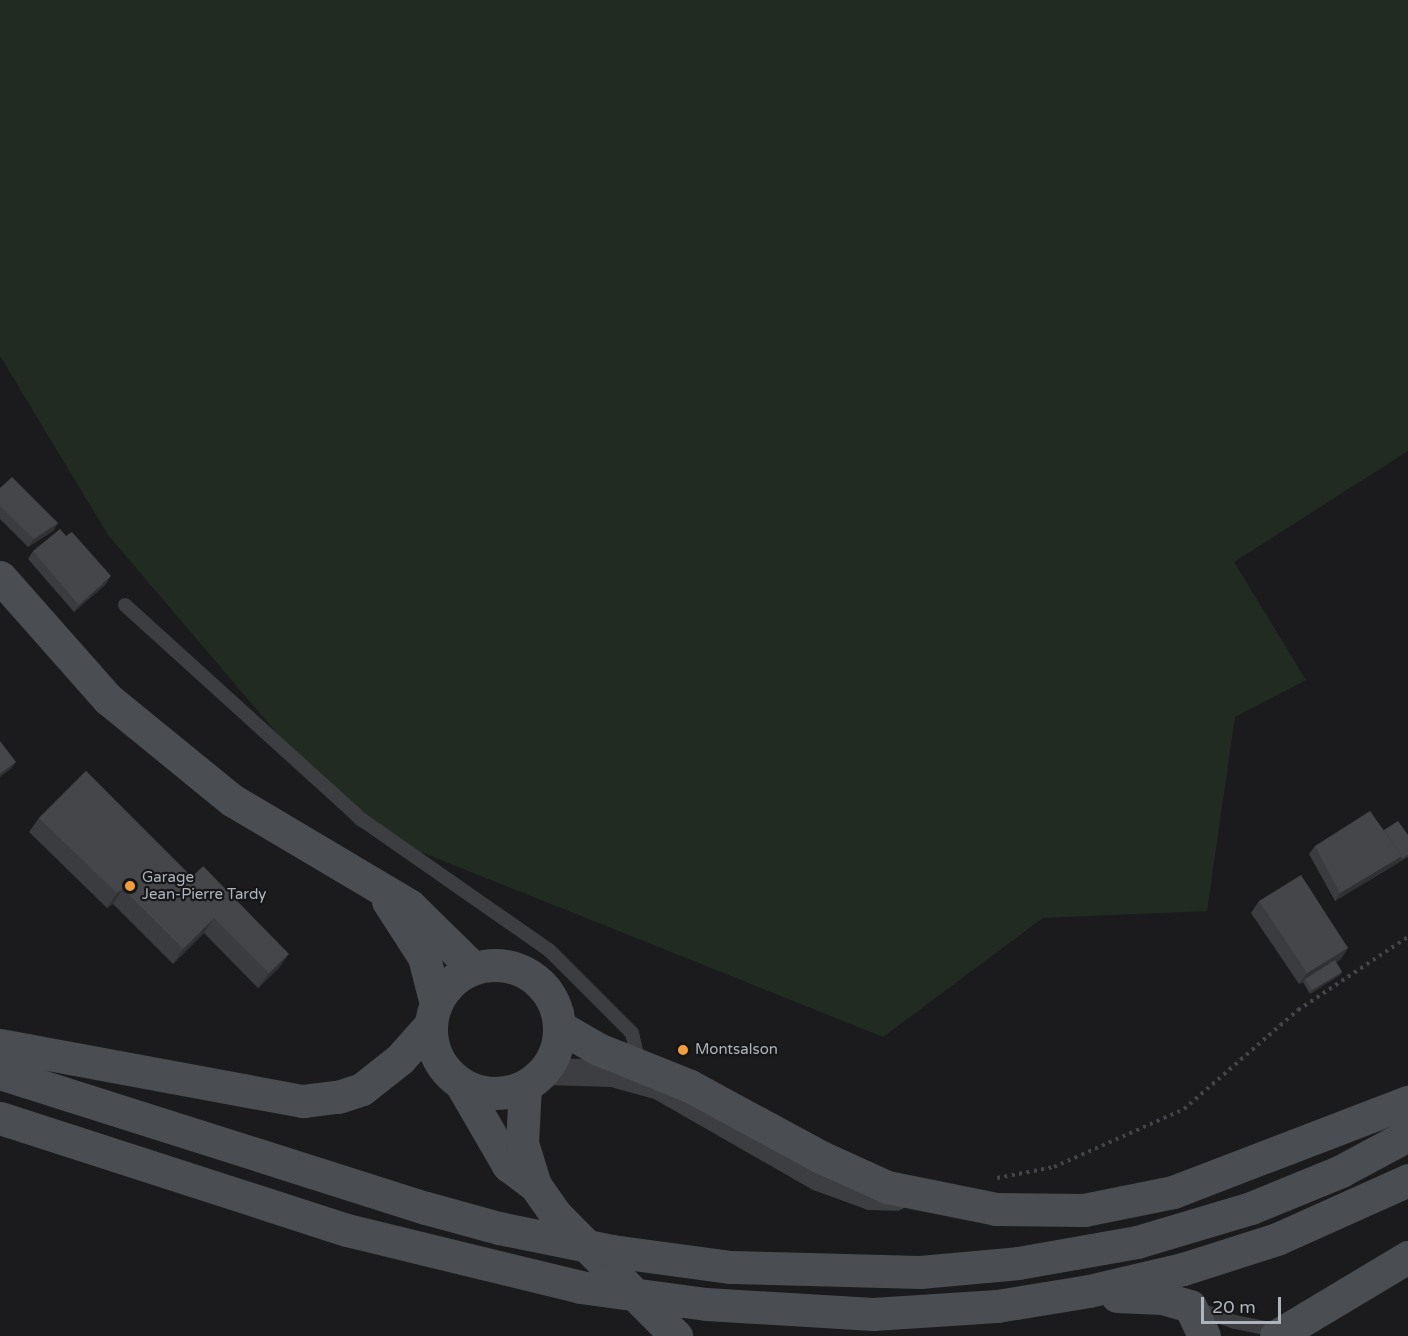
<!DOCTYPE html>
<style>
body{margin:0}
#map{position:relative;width:1408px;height:1336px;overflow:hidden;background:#1b1b1d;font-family:"Varela Round",sans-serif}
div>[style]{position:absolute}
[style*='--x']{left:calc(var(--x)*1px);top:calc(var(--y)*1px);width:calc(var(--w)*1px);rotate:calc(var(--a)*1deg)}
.green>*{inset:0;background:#222b22}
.path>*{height:4px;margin-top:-2px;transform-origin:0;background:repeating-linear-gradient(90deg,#424549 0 3px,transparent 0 7.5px)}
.service>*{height:14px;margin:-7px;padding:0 7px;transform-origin:7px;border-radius:7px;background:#3c3e42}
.minor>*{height:27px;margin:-13.5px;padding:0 13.5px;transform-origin:13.5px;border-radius:13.5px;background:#3c3e42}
.secondary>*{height:33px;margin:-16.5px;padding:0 16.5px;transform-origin:16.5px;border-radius:16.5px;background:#4a4d52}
.secondary>.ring{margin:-16.5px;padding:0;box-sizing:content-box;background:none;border:33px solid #4a4d52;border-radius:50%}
.secondary-bridge>*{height:33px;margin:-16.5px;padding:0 16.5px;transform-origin:16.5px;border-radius:16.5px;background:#4a4d52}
.wall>*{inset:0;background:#3b3c40}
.shaded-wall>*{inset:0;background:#303134}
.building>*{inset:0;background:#45464a}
.dots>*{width:16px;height:16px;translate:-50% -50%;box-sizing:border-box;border:3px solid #161618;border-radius:50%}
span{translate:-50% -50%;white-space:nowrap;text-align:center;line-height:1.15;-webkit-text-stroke:4.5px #161618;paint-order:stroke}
.poi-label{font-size:15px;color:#adb4bc}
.left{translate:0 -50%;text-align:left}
.scale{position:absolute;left:1201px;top:1297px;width:80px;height:27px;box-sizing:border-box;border:3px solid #adb4bc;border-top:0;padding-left:8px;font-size:18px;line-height:21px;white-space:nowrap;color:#adb4bc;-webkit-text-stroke:4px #161618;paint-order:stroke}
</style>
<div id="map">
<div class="green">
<div style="clip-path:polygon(0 0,1408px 0,1408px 451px,1234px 562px,1306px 680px,1235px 717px,1207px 911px,1043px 918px,883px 1037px,356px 826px,108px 535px,0 356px)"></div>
</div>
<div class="path">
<div style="--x:997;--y:1178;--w:58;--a:-10.9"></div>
<div style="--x:1054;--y:1167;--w:142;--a:-24"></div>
<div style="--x:1184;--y:1109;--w:151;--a:-41"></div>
<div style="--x:1298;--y:1010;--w:132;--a:-33.6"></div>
</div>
<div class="service">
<div style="--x:125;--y:605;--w:319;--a:42.2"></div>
<div style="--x:361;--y:819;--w:229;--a:34.9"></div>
<div style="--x:549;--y:950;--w:117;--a:45"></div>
<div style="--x:632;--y:1033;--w:32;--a:77"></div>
<div style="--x:1195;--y:1308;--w:42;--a:19.3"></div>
<div style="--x:1235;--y:1322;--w:46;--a:11.3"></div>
</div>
<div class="minor">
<div style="--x:545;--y:1071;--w:67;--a:1.7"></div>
<div style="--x:612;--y:1073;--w:49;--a:15.5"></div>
<div style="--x:659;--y:1086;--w:183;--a:29.8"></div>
<div style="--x:818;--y:1177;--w:55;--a:20.1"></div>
<div style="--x:870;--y:1196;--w:25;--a:2"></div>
</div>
<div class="secondary">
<div style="--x:0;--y:577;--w:163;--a:48.5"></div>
<div style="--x:108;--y:699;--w:160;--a:39.2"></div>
<div style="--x:232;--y:800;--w:206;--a:30.7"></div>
<div style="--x:409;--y:905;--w:90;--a:44.5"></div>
<div style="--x:388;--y:901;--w:67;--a:57.3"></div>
<div style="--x:424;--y:957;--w:49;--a:75.7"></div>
<div class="ring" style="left:431px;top:965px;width:95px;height:95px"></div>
<div style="--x:560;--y:1027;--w:44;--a:30.1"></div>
<div style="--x:598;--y:1049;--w:99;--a:21.9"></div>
<div style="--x:690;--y:1086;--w:149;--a:28.5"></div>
<div style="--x:821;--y:1157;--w:72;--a:24.4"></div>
<div style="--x:887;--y:1187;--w:111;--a:11.4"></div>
<div style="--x:996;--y:1209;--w:88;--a:0.7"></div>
<div style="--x:1084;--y:1210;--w:91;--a:-11.4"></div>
<div style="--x:1173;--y:1192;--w:252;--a:-21"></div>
<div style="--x:0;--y:1045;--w:308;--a:10.5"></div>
<div style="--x:303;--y:1101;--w:35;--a:-7"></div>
<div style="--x:338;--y:1097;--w:25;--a:-18"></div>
<div style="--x:362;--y:1089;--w:48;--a:-38.3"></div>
<div style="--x:400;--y:1059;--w:47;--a:-48.5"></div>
<div style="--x:0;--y:1073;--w:447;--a:17.6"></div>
<div style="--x:461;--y:1084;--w:94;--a:59.9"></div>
<div style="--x:508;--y:1165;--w:34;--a:37"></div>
<div style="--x:535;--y:1185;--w:35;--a:55"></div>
<div style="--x:555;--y:1214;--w:172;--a:45.2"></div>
<div style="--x:525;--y:1086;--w:57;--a:93"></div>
<div style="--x:522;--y:1143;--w:44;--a:72.8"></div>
<div style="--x:0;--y:1118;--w:365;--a:17.9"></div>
<div style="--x:347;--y:1230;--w:240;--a:13.7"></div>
<div style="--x:731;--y:1267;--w:189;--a:1.5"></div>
<div style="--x:920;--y:1272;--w:98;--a:-5.2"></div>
<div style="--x:1018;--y:1263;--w:121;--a:-10"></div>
<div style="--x:1137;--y:1242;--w:119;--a:-16.6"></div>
<div style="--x:1251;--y:1208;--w:97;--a:-22.3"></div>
<div style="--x:1341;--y:1171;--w:76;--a:-28.2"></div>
<div style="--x:1117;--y:1296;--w:45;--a:2.5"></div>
<div style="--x:1162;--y:1298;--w:29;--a:16"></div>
<div style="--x:1190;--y:1306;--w:33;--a:65"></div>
<div style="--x:706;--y:1304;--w:167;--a:3.4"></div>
<div style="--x:873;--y:1314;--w:124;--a:-3.7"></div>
<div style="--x:997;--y:1306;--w:93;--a:-9.3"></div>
<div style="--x:1089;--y:1291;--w:97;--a:-13.2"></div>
<div style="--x:1183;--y:1269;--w:99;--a:-17.7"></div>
<div style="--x:1277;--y:1239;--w:144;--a:-24.2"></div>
<div style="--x:1276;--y:1336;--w:154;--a:-30.9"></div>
</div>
<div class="secondary-bridge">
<div style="--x:426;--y:1208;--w:76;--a:15.3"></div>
<div style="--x:499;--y:1228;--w:115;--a:11.5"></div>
<div style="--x:612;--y:1251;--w:120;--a:7.7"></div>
<div style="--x:580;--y:1287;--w:127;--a:7.7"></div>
</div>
<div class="wall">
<div style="clip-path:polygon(0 488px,58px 523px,53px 531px,28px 547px,0 519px)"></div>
<div style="clip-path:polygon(33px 551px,106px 584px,74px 612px,28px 559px)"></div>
<div style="clip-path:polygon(86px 771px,279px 968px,258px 988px,204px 933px,173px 964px,113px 904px,107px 908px,29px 832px,39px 818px)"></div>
<div style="clip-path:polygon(1384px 830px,1408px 835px,1408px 857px,1335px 901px,1309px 854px,1315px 846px)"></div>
<div style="clip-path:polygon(1259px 901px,1348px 948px,1340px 960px,1336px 962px,1342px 972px,1340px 975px,1310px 994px,1303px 982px,1299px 984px,1251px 913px)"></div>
</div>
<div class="shaded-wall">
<div style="clip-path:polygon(58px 523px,53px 531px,28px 547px,34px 539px)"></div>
<div style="clip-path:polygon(111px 576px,106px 584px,74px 612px,79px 605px)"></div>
<div style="clip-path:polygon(16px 762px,11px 769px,0 777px,0 774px)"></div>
<div style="clip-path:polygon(1408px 855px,1408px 857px,1335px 901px,1340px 893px,1402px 856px)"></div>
<div style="clip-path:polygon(123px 889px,113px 904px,107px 908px,117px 893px)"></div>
<div style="clip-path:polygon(214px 918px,204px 933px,173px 964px,183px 949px)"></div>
<div style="clip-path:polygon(1348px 948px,1340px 960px,1306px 980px,1305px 979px,1303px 982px,1299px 984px,1307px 973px)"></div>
<div style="clip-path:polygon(289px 954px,279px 968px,258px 988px,269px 973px)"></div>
<div style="clip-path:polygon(1342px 972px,1340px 975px,1310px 994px,1312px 990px)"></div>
</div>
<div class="building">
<div style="clip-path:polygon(12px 477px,58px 523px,34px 539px,0 506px,0 488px)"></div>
<div style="clip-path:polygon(60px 529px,66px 536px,72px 532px,111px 576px,79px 605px,33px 551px)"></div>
<div style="clip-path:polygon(0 741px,16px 762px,0 774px)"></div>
<div style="clip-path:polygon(86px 771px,192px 877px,203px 866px,289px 954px,269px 973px,214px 918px,183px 949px,123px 889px,117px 893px,39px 818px)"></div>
<div style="clip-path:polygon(1370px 811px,1402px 856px,1340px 893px,1315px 846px)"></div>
<div style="clip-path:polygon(1398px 821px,1408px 835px,1408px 855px,1400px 860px,1402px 856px,1384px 830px)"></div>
<div style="clip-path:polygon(1301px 875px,1348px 948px,1307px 973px,1259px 901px)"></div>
<div style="clip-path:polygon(1335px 960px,1342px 972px,1312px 990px,1305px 979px)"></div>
</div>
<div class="dots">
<div style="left:130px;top:886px;background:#f29e3d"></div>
<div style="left:683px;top:1050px;background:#f29e3d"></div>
</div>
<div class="poi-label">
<span class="left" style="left:142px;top:886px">Garage<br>Jean-Pierre Tardy</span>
<span class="left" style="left:695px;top:1050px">Montsalson</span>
</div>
<div class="scale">20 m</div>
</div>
